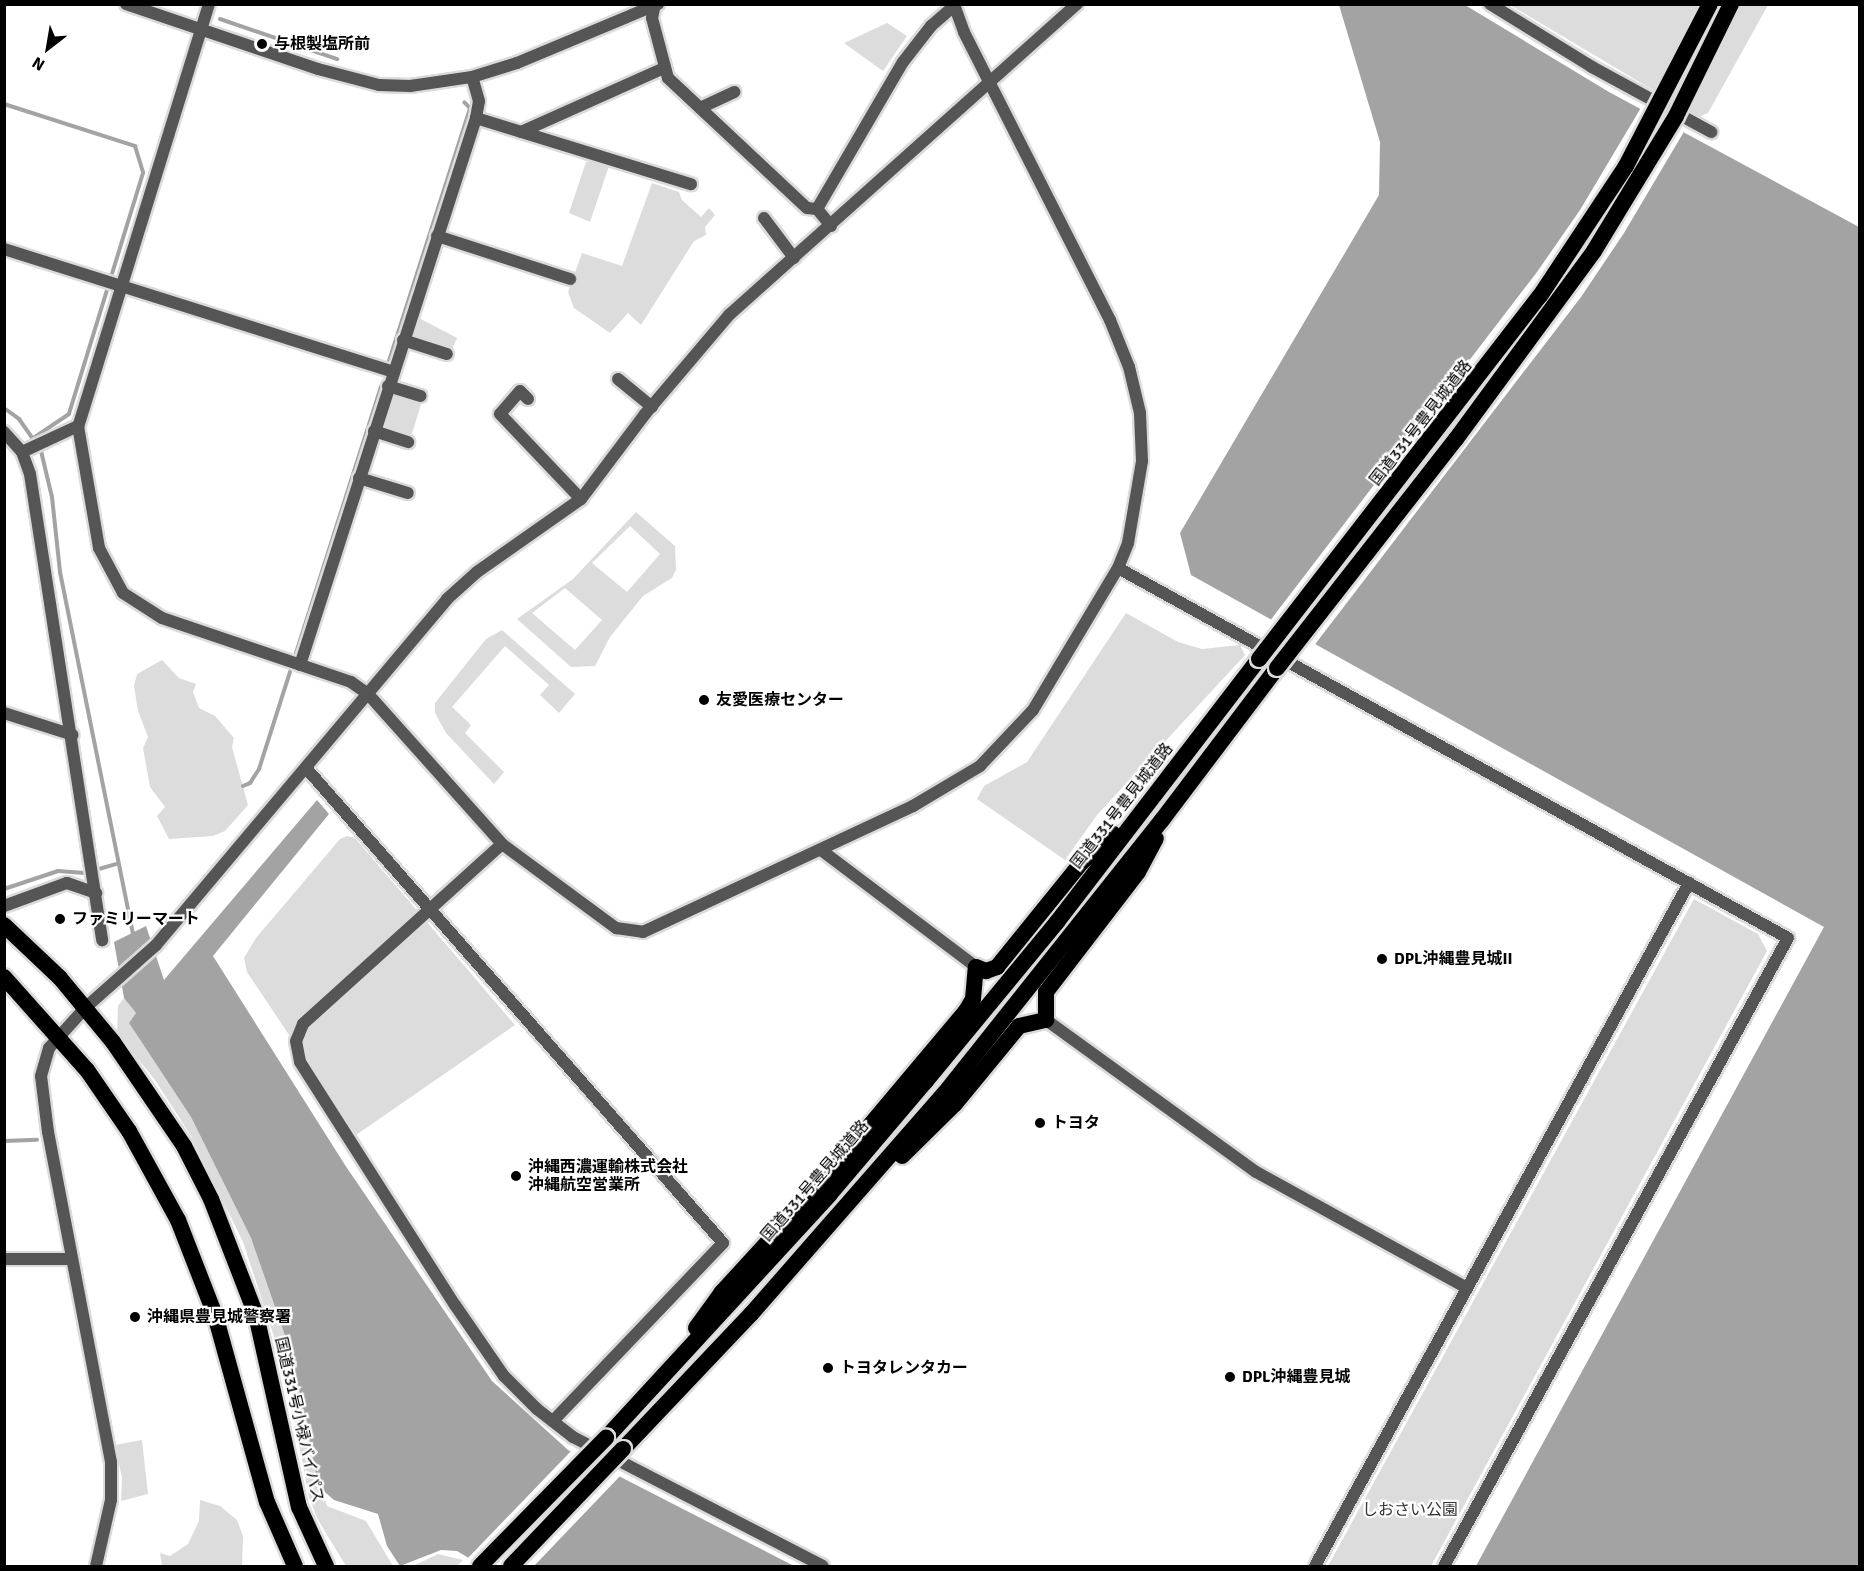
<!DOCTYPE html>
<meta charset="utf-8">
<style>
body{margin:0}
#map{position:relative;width:1864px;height:1571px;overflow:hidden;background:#fff;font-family:Signika,"Noto Sans JP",sans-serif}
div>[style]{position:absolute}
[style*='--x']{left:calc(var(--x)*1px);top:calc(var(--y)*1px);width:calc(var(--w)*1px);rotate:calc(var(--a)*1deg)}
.green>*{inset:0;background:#dcdcdc}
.water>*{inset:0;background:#a3a3a3}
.pier>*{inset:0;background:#fff}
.stream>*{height:4px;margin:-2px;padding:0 2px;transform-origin:2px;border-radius:2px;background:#a3a3a3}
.roads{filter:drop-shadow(2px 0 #dbdbdb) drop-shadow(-2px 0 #dbdbdb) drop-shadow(0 2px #dbdbdb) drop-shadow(0 -2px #dbdbdb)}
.minor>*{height:12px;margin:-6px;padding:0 6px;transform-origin:6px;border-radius:6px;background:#555}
.tertiary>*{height:12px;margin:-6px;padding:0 6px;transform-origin:6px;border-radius:6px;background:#555}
.trunk>*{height:16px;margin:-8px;padding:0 8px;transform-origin:8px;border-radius:8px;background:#000}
.bridges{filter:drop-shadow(2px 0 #dbdbdb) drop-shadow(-2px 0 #dbdbdb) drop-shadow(0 2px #dbdbdb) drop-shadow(0 -2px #dbdbdb)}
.trunk-bridge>*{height:16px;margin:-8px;padding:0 8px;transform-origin:8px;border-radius:8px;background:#000}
.dots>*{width:16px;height:16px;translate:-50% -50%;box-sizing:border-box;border:3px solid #fff;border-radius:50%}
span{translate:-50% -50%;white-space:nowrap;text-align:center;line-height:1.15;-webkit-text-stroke:4.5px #fff;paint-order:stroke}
.poi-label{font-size:16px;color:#000;font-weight:700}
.left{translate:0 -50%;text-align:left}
.street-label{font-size:16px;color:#000}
.park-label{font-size:16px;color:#333}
.frame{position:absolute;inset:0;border:6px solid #000;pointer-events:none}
.north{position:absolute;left:18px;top:18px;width:60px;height:60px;-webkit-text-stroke:4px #fff;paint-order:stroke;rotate:211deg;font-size:16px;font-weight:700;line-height:24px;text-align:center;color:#000}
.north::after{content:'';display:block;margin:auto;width:21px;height:27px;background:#000;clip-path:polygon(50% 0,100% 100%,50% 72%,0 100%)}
</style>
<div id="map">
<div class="green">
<div style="clip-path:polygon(1510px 5px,1768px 5px,1708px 113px,1698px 117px)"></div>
<div style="clip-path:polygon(887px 23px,907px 36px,883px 71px,844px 43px)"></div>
<div style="clip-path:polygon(596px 161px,609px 166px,590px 222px,569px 213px,586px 162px)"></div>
<div style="clip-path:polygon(652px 183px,679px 192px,682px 200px,701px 217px,709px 208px,715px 215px,705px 227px,706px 235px,694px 241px,641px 325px,628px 313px,610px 333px,574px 308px,568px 292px,582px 253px,622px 266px)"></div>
<div style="clip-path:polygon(417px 317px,457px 338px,452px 349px,411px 336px)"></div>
<div style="clip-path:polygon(394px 393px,422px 401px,411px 437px,383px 429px)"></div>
<div style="clip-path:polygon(evenodd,636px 512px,675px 546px,676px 570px,672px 578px,643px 596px,610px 637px,595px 666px,571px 667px,517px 619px,573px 579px,636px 512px,630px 526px,660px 554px,627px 592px,592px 563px,630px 526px,636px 512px,565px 588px,602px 620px,575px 650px,532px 613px,565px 588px)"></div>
<div style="clip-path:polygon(1126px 613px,1178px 642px,1202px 649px,1240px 645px,1245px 655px,1097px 815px,1065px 860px,977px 799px,984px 786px,1027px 762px)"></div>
<div style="clip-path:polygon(502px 630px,575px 694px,559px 713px,540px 695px,549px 685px,505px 646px,452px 707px,471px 725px,465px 733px,504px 772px,494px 784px,446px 733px,435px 713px,435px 703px,486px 639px)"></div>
<div style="clip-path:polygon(162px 660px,179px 678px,196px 684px,193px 692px,199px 708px,215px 716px,234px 738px,232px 747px,248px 805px,225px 831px,213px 836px,169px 839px,157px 816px,165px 807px,150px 787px,143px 748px,148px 737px,138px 711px,134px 686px,137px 674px)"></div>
<div style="clip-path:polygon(347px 836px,355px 838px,515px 1025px,356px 1135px,247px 972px,244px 958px,256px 938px,340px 839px)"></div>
<div style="clip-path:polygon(1694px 899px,1758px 934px,1767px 951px,1431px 1566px,1328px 1566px)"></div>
<div style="clip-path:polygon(124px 998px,136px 1013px,129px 1023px,191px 1117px,251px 1238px,291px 1353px,318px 1480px,327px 1506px,366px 1521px,393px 1566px,346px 1566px,318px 1520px,309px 1497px,285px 1370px,243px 1242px,191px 1136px,155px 1080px,117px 1033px,118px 1006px)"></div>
<div style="clip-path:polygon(142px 1440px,148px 1494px,121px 1501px,122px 1478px,115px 1445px)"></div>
<div style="clip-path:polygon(200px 1500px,220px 1506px,237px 1520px,243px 1536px,242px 1566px,162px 1566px,160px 1553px,170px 1556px,188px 1544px,199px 1521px)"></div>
<div style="clip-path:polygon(438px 1554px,463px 1560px,457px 1566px,413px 1566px)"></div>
</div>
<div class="water">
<div style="clip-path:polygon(1339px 5px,1465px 5px,1609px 92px,1859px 227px,1859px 1566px,1476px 1566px,1824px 927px,1191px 575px,1180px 533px,1379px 195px,1380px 142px)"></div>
<div style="clip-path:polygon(317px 800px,329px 814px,213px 956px,345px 1165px,492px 1381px,568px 1450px,794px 1566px,482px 1566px,457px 1551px,441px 1550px,400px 1566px,387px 1546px,378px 1514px,334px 1500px,319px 1487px,291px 1353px,251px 1238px,191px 1117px,129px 1023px,136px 1013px,124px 998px,114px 942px,146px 926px,164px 980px)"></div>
</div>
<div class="pier">
<div style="clip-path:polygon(1642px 106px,1685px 130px,1624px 233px,1581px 297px,1313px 647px,1269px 622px,1537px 272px,1580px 210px)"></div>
<div style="clip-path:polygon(573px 1449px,621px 1475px,534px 1566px,477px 1566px,466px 1560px)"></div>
</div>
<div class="stream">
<div style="--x:220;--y:19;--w:124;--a:18.9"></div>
<div style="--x:4;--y:104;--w:138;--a:17.8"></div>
<div style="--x:135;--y:146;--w:28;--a:73"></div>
<div style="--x:143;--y:173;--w:252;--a:107.1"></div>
<div style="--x:69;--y:414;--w:45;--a:146"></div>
<div style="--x:388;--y:364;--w:269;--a:-72.2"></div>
<div style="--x:470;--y:108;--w:8;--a:-135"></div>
<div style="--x:4;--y:408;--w:19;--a:36"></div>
<div style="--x:19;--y:419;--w:39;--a:55"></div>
<div style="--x:41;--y:451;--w:47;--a:76.6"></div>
<div style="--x:52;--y:497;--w:75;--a:83.9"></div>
<div style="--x:60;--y:572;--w:369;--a:78.6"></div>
<div style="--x:296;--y:653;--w:280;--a:-72.3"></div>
<div style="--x:243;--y:786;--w:8;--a:-23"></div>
<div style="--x:250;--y:783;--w:17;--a:-57"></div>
<div style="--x:259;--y:769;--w:102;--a:-72.3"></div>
<div style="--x:4;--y:889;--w:57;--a:-18.4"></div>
<div style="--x:58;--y:871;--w:27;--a:4"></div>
<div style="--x:85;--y:873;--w:32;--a:-16"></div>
<div style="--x:4;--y:1141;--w:33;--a:-2"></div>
</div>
<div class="roads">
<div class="minor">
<div style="--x:655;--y:4;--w:14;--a:102"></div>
<div style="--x:652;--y:18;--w:62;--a:75.1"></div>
<div style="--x:668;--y:78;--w:190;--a:43.1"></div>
<div style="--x:807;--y:208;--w:10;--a:6"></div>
<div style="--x:700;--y:108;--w:38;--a:-25"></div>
<div style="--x:476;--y:118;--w:225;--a:17.1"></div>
<div style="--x:521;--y:132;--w:154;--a:-24.1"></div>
<div style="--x:764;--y:218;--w:50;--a:53.1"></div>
<div style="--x:437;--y:236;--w:140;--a:17.9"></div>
<div style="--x:4;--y:249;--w:408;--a:17.5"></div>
<div style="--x:403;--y:340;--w:46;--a:17.7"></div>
<div style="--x:618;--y:379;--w:44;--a:39.5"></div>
<div style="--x:388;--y:386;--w:34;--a:17"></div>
<div style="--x:528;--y:399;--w:11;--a:-135"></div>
<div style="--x:520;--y:391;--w:30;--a:131"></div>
<div style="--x:500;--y:414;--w:117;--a:46.4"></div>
<div style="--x:374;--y:431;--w:36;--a:18"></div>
<div style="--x:4;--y:432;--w:27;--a:48"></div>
<div style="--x:22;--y:452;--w:23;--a:70"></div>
<div style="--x:30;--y:474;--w:472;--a:81.2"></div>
<div style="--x:22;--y:452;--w:62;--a:-24.9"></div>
<div style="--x:359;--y:478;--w:51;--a:17"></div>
<div style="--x:300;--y:665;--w:575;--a:-72.16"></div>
<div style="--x:476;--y:118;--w:17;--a:-80"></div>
<div style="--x:479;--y:101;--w:25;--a:-106"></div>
<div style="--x:4;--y:713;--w:72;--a:17.7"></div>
<div style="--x:306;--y:768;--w:632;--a:48.72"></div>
<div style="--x:723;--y:1243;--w:246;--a:133.7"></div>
<div style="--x:4;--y:906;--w:67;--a:-20.1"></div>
<div style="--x:67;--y:883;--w:31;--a:19"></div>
<div style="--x:4;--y:1259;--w:68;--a:0"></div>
</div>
<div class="tertiary">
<div style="--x:126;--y:4;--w:203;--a:18.7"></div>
<div style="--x:318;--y:69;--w:63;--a:14.7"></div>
<div style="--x:379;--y:85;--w:31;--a:2"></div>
<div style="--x:410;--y:86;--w:63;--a:-8.3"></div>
<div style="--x:472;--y:77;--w:47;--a:-17.3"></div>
<div style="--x:517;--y:63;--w:153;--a:-22.7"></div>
<div style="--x:209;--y:4;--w:442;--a:107.2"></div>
<div style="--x:78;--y:426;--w:124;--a:80.2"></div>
<div style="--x:99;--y:548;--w:51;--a:61.9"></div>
<div style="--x:123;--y:593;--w:46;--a:32.7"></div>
<div style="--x:162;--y:618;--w:200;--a:18.7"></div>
<div style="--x:351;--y:682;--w:21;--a:35"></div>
<div style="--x:368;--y:694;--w:201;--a:48.2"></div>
<div style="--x:502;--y:844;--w:142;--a:36.4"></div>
<div style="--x:616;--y:928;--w:27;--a:8"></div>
<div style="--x:643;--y:932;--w:298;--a:-25"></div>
<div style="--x:913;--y:806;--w:78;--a:-30.8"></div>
<div style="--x:980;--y:766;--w:77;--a:-46.6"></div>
<div style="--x:1033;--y:710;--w:165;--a:-59.1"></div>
<div style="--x:1118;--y:568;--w:27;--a:-68"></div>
<div style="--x:1128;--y:543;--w:83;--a:-80.3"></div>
<div style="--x:1142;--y:461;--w:48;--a:-92.4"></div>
<div style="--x:1140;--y:413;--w:47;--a:-103.4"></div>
<div style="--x:1129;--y:367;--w:51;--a:-112"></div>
<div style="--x:1110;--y:320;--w:323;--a:-116.9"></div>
<div style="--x:964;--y:32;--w:30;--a:-110"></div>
<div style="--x:1490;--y:4;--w:120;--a:31.7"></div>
<div style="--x:1592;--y:67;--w:136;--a:28.6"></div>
<div style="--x:831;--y:226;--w:22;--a:-129"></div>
<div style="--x:817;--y:209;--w:170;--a:-59.7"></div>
<div style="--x:903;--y:62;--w:46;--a:-52.1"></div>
<div style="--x:931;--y:26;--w:32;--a:-41"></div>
<div style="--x:1118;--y:568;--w:765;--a:28.91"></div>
<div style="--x:1788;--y:938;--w:716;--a:118.71"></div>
<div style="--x:502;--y:844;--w:268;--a:137.9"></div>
<div style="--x:303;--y:1024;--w:18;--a:112"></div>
<div style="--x:296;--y:1041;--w:21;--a:79"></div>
<div style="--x:300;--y:1062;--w:288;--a:57.5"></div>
<div style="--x:455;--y:1305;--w:86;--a:55.4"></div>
<div style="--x:504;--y:1376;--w:47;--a:45"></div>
<div style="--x:537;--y:1409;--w:46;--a:37.9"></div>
<div style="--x:573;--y:1437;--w:281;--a:27.3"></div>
<div style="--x:821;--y:850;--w:194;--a:37"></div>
<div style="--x:1046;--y:1020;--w:259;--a:35.9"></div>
<div style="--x:1256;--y:1172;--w:239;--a:28.8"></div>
<div style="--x:96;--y:1566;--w:68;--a:-77.2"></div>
<div style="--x:111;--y:1500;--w:38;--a:-90"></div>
<div style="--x:111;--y:1462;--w:336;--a:-100.8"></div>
<div style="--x:48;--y:1132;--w:56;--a:-97.1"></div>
<div style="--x:41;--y:1076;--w:29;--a:-74"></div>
<div style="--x:49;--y:1048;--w:54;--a:-48"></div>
<div style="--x:85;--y:1008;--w:95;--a:-41.6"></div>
<div style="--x:156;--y:945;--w:452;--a:-49.9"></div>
<div style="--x:447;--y:599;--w:40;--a:-42"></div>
<div style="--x:477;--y:572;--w:127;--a:-35.1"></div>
<div style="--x:581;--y:499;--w:106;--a:-53"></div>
<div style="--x:645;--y:414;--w:130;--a:-49.7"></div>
<div style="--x:729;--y:315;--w:467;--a:-41.8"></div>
<div style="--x:1315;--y:1566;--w:779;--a:-61.3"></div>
</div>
<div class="trunk">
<div style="--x:4;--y:925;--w:77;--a:43.4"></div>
<div style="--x:60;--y:978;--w:83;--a:50.4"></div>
<div style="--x:113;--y:1042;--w:126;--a:55.7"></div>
<div style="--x:184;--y:1146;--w:59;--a:63"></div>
<div style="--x:211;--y:1199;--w:124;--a:68.8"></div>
<div style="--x:256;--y:1315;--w:197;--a:77.4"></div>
<div style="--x:299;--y:1507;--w:65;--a:65.4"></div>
<div style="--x:4;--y:977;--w:125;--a:48.3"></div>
<div style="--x:87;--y:1070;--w:74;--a:55.5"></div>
<div style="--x:129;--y:1131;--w:102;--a:61.2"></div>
<div style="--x:178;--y:1220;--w:102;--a:68.7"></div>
<div style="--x:215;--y:1315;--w:194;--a:74.5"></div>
<div style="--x:267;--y:1502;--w:70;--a:66.4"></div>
<div style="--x:902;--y:1156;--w:74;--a:-44.5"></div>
<div style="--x:955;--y:1104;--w:101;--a:-50.6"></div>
<div style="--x:1019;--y:1026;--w:28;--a:-13"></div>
<div style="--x:1046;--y:1020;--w:28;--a:-90"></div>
<div style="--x:1046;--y:992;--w:151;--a:-52.5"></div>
<div style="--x:1138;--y:872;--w:38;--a:-62"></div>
<div style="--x:696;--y:1328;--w:44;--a:-54.2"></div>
<div style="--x:722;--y:1292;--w:144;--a:-47.5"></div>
<div style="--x:819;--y:1186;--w:229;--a:-50"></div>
<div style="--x:966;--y:1011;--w:14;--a:-60"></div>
<div style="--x:973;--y:999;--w:32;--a:-85"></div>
<div style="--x:976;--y:967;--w:11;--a:22"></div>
<div style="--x:986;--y:971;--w:12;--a:-20"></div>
<div style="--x:997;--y:967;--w:135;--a:-51"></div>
<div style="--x:1082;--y:862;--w:42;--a:-42.1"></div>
<div style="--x:606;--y:1438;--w:331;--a:-47.4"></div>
<div style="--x:830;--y:1194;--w:148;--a:-49.7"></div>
<div style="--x:926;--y:1081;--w:206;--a:-50.5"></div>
<div style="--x:1057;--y:922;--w:332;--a:-52.5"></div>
<div style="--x:623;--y:1449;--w:187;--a:-46.5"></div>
<div style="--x:752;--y:1313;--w:291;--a:-48.8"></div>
<div style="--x:944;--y:1094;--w:350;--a:-51.5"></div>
<div style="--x:1162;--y:820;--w:191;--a:-52.9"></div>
</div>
</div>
<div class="bridges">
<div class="trunk-bridge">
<div style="--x:1259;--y:659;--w:459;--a:-52.3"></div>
<div style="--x:1540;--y:296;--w:156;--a:-56.5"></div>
<div style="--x:1626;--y:166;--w:182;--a:-62.6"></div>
<div style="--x:1277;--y:668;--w:291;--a:-52"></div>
<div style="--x:1456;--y:439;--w:233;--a:-53.7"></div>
<div style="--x:1594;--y:251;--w:158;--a:-58.7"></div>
<div style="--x:1676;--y:116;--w:125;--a:-63.8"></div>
<div style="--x:480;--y:1566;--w:180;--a:-45.5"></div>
<div style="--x:511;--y:1566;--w:162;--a:-46.3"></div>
</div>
</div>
<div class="dots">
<div style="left:262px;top:44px;background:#000"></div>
<div style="left:704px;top:700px;background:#000"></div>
<div style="left:60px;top:919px;background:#000"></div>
<div style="left:1382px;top:959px;background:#000"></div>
<div style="left:1040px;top:1123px;background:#000"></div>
<div style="left:516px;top:1176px;background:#000"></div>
<div style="left:135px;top:1317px;background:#000"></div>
<div style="left:828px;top:1368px;background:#000"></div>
<div style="left:1230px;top:1377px;background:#000"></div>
</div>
<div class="poi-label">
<span class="left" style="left:274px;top:44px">与根製塩所前</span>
<span class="left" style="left:716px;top:700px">友愛医療センター</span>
<span class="left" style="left:72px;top:919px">ファミリーマート</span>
<span class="left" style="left:1394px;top:959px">DPL沖縄豊見城II</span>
<span class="left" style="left:1052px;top:1123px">トヨタ</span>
<span class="left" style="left:528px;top:1176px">沖縄西濃運輸株式会社<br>沖縄航空営業所</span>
<span class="left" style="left:147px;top:1317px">沖縄県豊見城警察署</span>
<span class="left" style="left:840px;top:1368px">トヨタレンタカー</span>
<span class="left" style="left:1242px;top:1377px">DPL沖縄豊見城</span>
</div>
<div class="street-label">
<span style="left:1421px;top:423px;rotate:-52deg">国道331号豊見城道路</span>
<span style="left:1122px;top:806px;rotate:-52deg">国道331号豊見城道路</span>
<span style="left:815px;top:1181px;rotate:-49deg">国道331号豊見城道路</span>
<span style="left:299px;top:1420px;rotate:77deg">国道331号小禄バイパス</span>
</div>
<div class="park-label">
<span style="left:1410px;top:1510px">しおさい公園</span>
</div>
<div class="frame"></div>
<div class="north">N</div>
</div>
